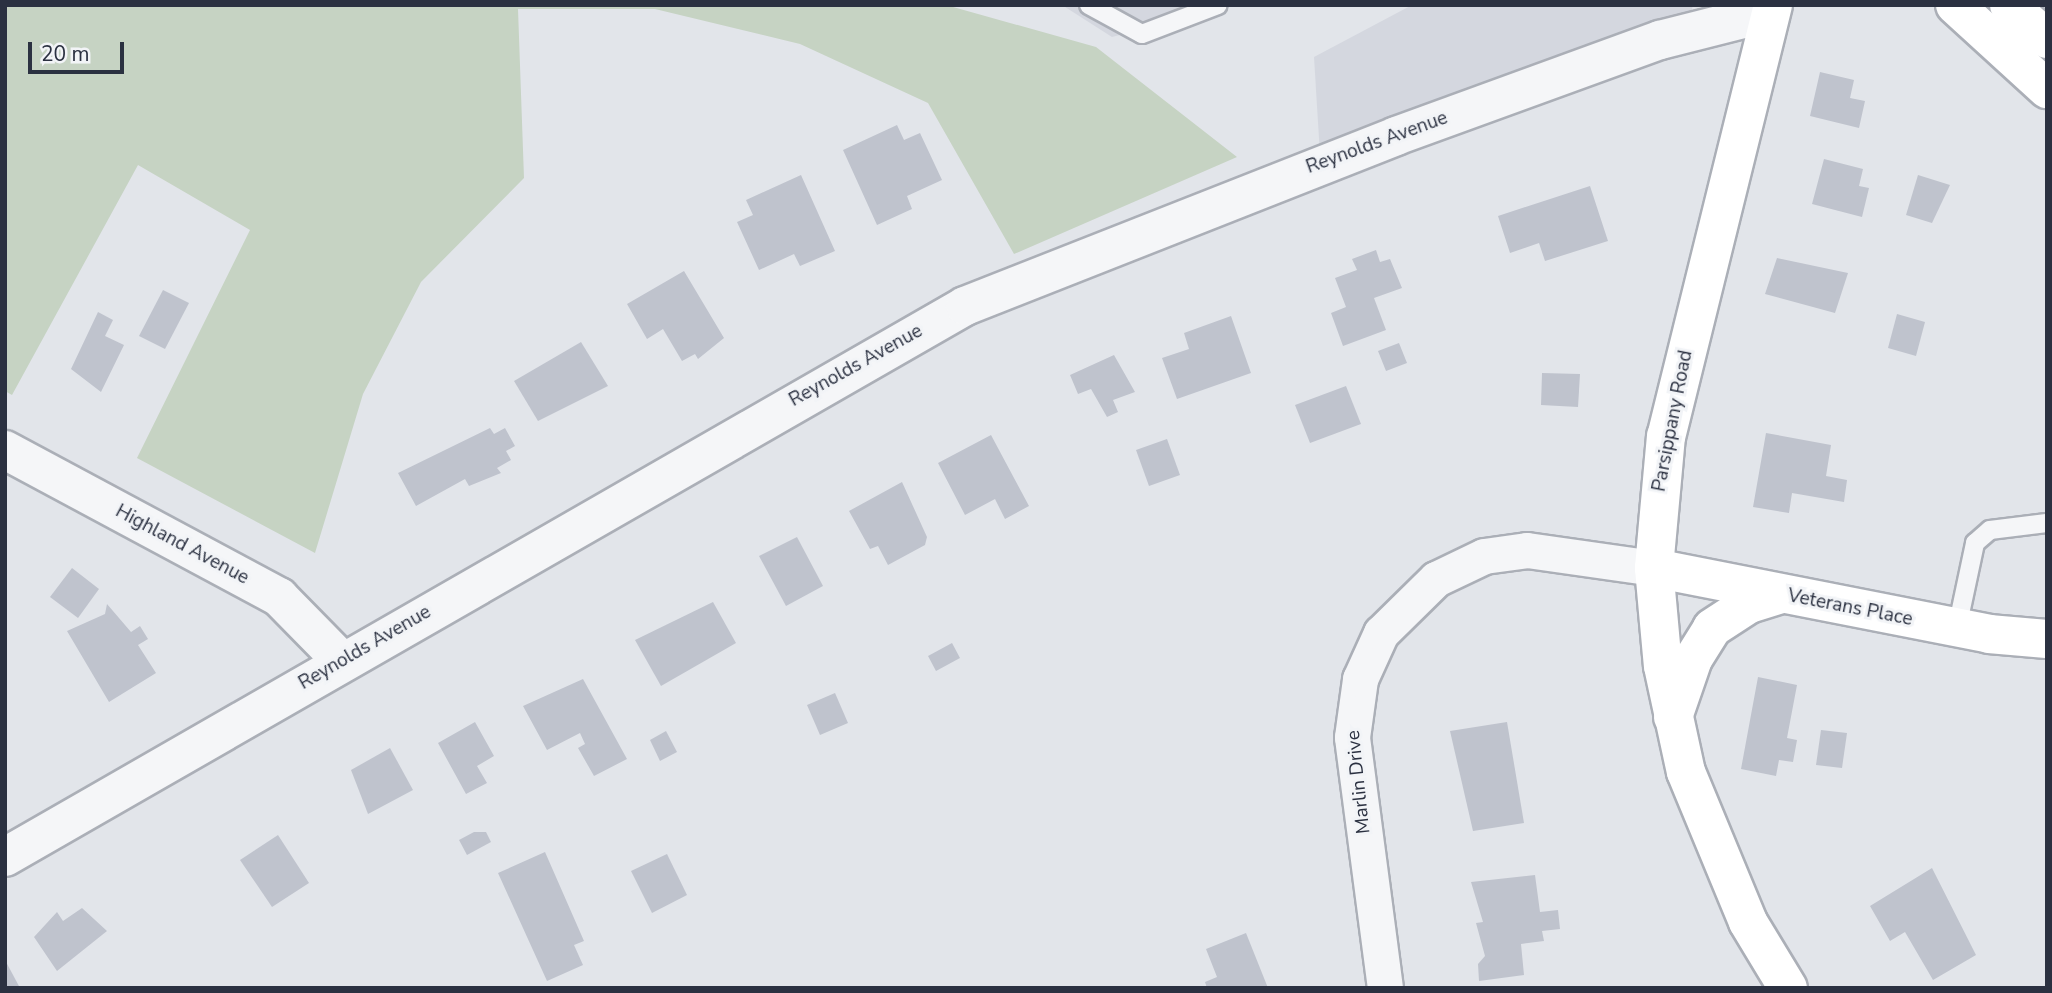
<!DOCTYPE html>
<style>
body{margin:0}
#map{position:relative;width:2052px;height:993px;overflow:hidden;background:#e2e5ea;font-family:"Nunito Sans",sans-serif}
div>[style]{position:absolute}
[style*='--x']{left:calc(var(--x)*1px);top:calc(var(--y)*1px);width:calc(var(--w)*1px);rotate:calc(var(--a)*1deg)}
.built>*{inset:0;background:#d4d7df}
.green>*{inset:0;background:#c6d3c3}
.building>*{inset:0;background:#bfc3cd}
.roads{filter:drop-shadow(2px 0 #abafb7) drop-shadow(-2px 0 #abafb7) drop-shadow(0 2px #abafb7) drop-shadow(0 -2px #abafb7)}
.service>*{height:18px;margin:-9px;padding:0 9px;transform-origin:9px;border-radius:9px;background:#f5f6f8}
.minor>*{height:35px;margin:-17.5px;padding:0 17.5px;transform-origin:17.5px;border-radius:17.5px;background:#f5f6f8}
.tertiary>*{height:38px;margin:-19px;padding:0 19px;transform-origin:19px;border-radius:19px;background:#f5f6f8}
.secondary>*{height:38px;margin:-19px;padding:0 19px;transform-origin:19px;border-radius:19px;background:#fff}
.primary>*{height:38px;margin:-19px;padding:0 19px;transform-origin:19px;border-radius:19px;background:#fff}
span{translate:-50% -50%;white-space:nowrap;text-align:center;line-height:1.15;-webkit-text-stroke:6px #f2f4f7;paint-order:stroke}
.street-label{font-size:19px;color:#2b3141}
.frame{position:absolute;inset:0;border:7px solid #2b3141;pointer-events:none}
.scale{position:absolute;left:28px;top:42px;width:96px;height:32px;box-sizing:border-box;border:4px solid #2b3141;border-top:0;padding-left:9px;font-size:21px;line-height:24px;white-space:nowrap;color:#2b3141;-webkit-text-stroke:5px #f2f4f7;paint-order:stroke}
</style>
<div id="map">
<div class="built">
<div style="clip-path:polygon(1062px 5px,1234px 5px,1112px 37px)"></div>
<div style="clip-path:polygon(1412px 5px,1693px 5px,1684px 41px,1321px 171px,1314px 57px)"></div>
</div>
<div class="green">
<div style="clip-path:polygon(5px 5px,946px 5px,1096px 47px,1237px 157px,1014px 254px,928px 103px,800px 44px,655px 9px,518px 9px,524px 178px,421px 282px,363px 394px,315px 553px,137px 458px,250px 230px,138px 165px,12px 395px,5px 391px)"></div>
</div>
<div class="building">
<div style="clip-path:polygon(1820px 72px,1854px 80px,1850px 98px,1865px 101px,1859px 128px,1810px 116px)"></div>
<div style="clip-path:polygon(897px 125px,904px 140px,920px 133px,942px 180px,907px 196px,912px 209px,877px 225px,843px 150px)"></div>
<div style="clip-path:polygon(1824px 159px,1863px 169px,1859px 186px,1869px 188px,1862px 217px,1812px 204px)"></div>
<div style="clip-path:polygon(801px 175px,835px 251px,800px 266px,794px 254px,759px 270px,737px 222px,753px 215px,746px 200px)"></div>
<div style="clip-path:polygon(1918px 175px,1950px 185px,1932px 223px,1906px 215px)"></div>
<div style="clip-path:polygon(1590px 186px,1608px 241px,1545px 261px,1539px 243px,1510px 253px,1498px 216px)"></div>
<div style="clip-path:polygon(1376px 250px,1380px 262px,1390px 259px,1402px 288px,1374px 298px,1386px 330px,1343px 346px,1331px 313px,1346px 307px,1335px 278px,1357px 270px,1352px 259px)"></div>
<div style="clip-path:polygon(1777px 258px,1848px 273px,1835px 313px,1765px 294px)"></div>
<div style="clip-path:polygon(684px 271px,724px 338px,698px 359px,695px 354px,682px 361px,663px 329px,647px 339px,627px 304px)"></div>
<div style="clip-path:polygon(163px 290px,189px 303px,165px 349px,139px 336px)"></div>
<div style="clip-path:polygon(98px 312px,113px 320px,105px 336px,124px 345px,101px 392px,71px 369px)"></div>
<div style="clip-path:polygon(1897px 314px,1925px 322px,1916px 356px,1888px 348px)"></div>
<div style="clip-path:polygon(1231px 316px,1251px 373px,1177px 399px,1162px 358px,1189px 349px,1184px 333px)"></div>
<div style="clip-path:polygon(581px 342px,608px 386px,538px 421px,514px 381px)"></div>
<div style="clip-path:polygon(1399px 343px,1407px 363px,1386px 371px,1378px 351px)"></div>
<div style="clip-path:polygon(1114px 355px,1135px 392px,1113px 400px,1118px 412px,1107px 417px,1091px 389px,1078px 394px,1070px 375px)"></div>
<div style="clip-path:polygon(1542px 373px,1580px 374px,1578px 407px,1541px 405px)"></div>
<div style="clip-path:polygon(1346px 386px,1361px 424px,1310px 443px,1295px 405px)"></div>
<div style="clip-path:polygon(490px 428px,494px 434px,505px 428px,515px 446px,506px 451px,511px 460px,497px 468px,501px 473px,469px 486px,465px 479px,416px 506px,398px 473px)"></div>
<div style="clip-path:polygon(1766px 433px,1831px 445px,1826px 476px,1847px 480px,1844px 502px,1792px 493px,1789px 513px,1753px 507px)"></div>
<div style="clip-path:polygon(991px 435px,1029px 506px,1005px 519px,995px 499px,965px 515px,938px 463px)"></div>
<div style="clip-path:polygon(1167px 439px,1180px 475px,1149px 486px,1136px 450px)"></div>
<div style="clip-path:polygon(902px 482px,927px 537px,925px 545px,888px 565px,878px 546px,870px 549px,849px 511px)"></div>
<div style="clip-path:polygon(797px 537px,823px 586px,786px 606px,759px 556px)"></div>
<div style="clip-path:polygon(72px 568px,99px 589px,78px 618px,50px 597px)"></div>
<div style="clip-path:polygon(713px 602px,736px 643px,661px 686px,635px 640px)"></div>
<div style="clip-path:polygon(107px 604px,131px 632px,140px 626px,148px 639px,138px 645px,156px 673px,109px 702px,67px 631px,105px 614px)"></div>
<div style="clip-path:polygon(952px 643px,960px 658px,936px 671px,928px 656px)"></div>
<div style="clip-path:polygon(1758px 677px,1797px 685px,1787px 738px,1797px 740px,1793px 762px,1779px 760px,1776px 776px,1741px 769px)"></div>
<div style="clip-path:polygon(583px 679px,627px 759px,594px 776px,578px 748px,585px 744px,580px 733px,547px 750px,523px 706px)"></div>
<div style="clip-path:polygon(835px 693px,848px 723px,820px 735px,807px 705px)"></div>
<div style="clip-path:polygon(475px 722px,494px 756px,477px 766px,487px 783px,466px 794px,438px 743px)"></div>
<div style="clip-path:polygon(1507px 722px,1524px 823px,1473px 831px,1450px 731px)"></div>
<div style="clip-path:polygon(1821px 730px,1847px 733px,1842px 768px,1816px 765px)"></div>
<div style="clip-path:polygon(666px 731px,677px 752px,660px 761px,650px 740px)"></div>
<div style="clip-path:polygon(390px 748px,413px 790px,368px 814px,351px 770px)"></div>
<div style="clip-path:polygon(474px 832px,486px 832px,491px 842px,467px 855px,459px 840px)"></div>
<div style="clip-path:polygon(278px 835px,309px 883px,272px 907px,240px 860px)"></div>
<div style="clip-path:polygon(545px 852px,584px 941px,574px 945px,583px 965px,547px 981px,498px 873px)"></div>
<div style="clip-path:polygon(667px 854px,687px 895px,652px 913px,631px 871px)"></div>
<div style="clip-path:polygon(1932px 868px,1976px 955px,1933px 980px,1905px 932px,1890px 941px,1870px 906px)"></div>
<div style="clip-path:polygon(1535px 875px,1540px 912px,1558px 910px,1560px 929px,1542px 931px,1544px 941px,1521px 944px,1524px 975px,1479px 981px,1478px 964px,1485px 956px,1476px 923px,1483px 922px,1471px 882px)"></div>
<div style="clip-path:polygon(82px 908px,107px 931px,57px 971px,34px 937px,57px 912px,63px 921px)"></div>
<div style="clip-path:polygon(1246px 933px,1268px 988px,1207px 988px,1205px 982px,1217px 977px,1206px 949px)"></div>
<div style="clip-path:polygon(5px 960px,20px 988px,5px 988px)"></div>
</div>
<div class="roads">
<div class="service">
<div style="--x:1089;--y:5;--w:60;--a:28.7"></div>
<div style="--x:1142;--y:34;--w:81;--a:-20.9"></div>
<div style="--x:1957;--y:628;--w:87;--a:-78"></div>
<div style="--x:1975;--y:543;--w:20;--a:-41"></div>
<div style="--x:1990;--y:530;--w:57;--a:-7"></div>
</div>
<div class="minor">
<div style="--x:1385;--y:988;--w:253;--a:-97.5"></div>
<div style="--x:1352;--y:737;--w:59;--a:-82.1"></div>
<div style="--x:1360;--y:679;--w:51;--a:-65.5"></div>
<div style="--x:1381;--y:633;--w:77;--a:-44.5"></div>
<div style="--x:1436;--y:579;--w:53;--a:-25.6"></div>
<div style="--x:1484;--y:556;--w:43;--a:-7.9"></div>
<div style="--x:1527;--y:550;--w:128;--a:8.1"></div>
</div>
<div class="tertiary">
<div style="--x:5;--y:450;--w:311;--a:28.2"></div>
<div style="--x:279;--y:597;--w:90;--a:45.5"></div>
<div style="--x:5;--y:857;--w:1107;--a:-29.85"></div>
<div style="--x:965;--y:306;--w:463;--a:-21.5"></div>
<div style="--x:1396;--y:136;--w:281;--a:-20"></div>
<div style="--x:1660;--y:40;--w:114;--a:-14.2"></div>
</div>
<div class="secondary">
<div style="--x:1773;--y:5;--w:444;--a:103.9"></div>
<div style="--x:1666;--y:436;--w:133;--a:95.2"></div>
<div style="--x:1654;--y:568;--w:98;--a:84.8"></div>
<div style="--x:1663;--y:666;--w:108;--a:77.8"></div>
<div style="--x:1686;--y:772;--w:162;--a:67.5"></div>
<div style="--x:1748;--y:922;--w:77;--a:58.8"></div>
</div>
<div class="primary">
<div style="--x:1955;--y:5;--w:125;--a:42.4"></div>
<div style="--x:2009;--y:5;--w:51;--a:41.8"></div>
<div style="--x:1654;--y:568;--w:341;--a:11.1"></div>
<div style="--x:1989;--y:634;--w:58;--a:4.9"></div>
<div style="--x:1673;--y:717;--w:61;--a:-71"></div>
<div style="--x:1693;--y:659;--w:36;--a:-58"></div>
<div style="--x:1712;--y:628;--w:44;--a:-33"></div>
<div style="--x:1749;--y:604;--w:31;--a:-17"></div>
</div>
</div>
<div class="street-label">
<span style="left:1377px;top:143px;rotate:-20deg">Reynolds Avenue</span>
<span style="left:856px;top:366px;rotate:-29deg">Reynolds Avenue</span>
<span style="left:1673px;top:421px;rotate:-79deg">Parsippany Road</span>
<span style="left:182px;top:545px;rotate:28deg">Highland Avenue</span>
<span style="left:1850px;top:608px;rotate:11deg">Veterans Place</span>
<span style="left:365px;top:648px;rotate:-30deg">Reynolds Avenue</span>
<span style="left:1359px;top:782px;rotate:-96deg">Marlin Drive</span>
</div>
<div class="frame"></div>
<div class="scale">20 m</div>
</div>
